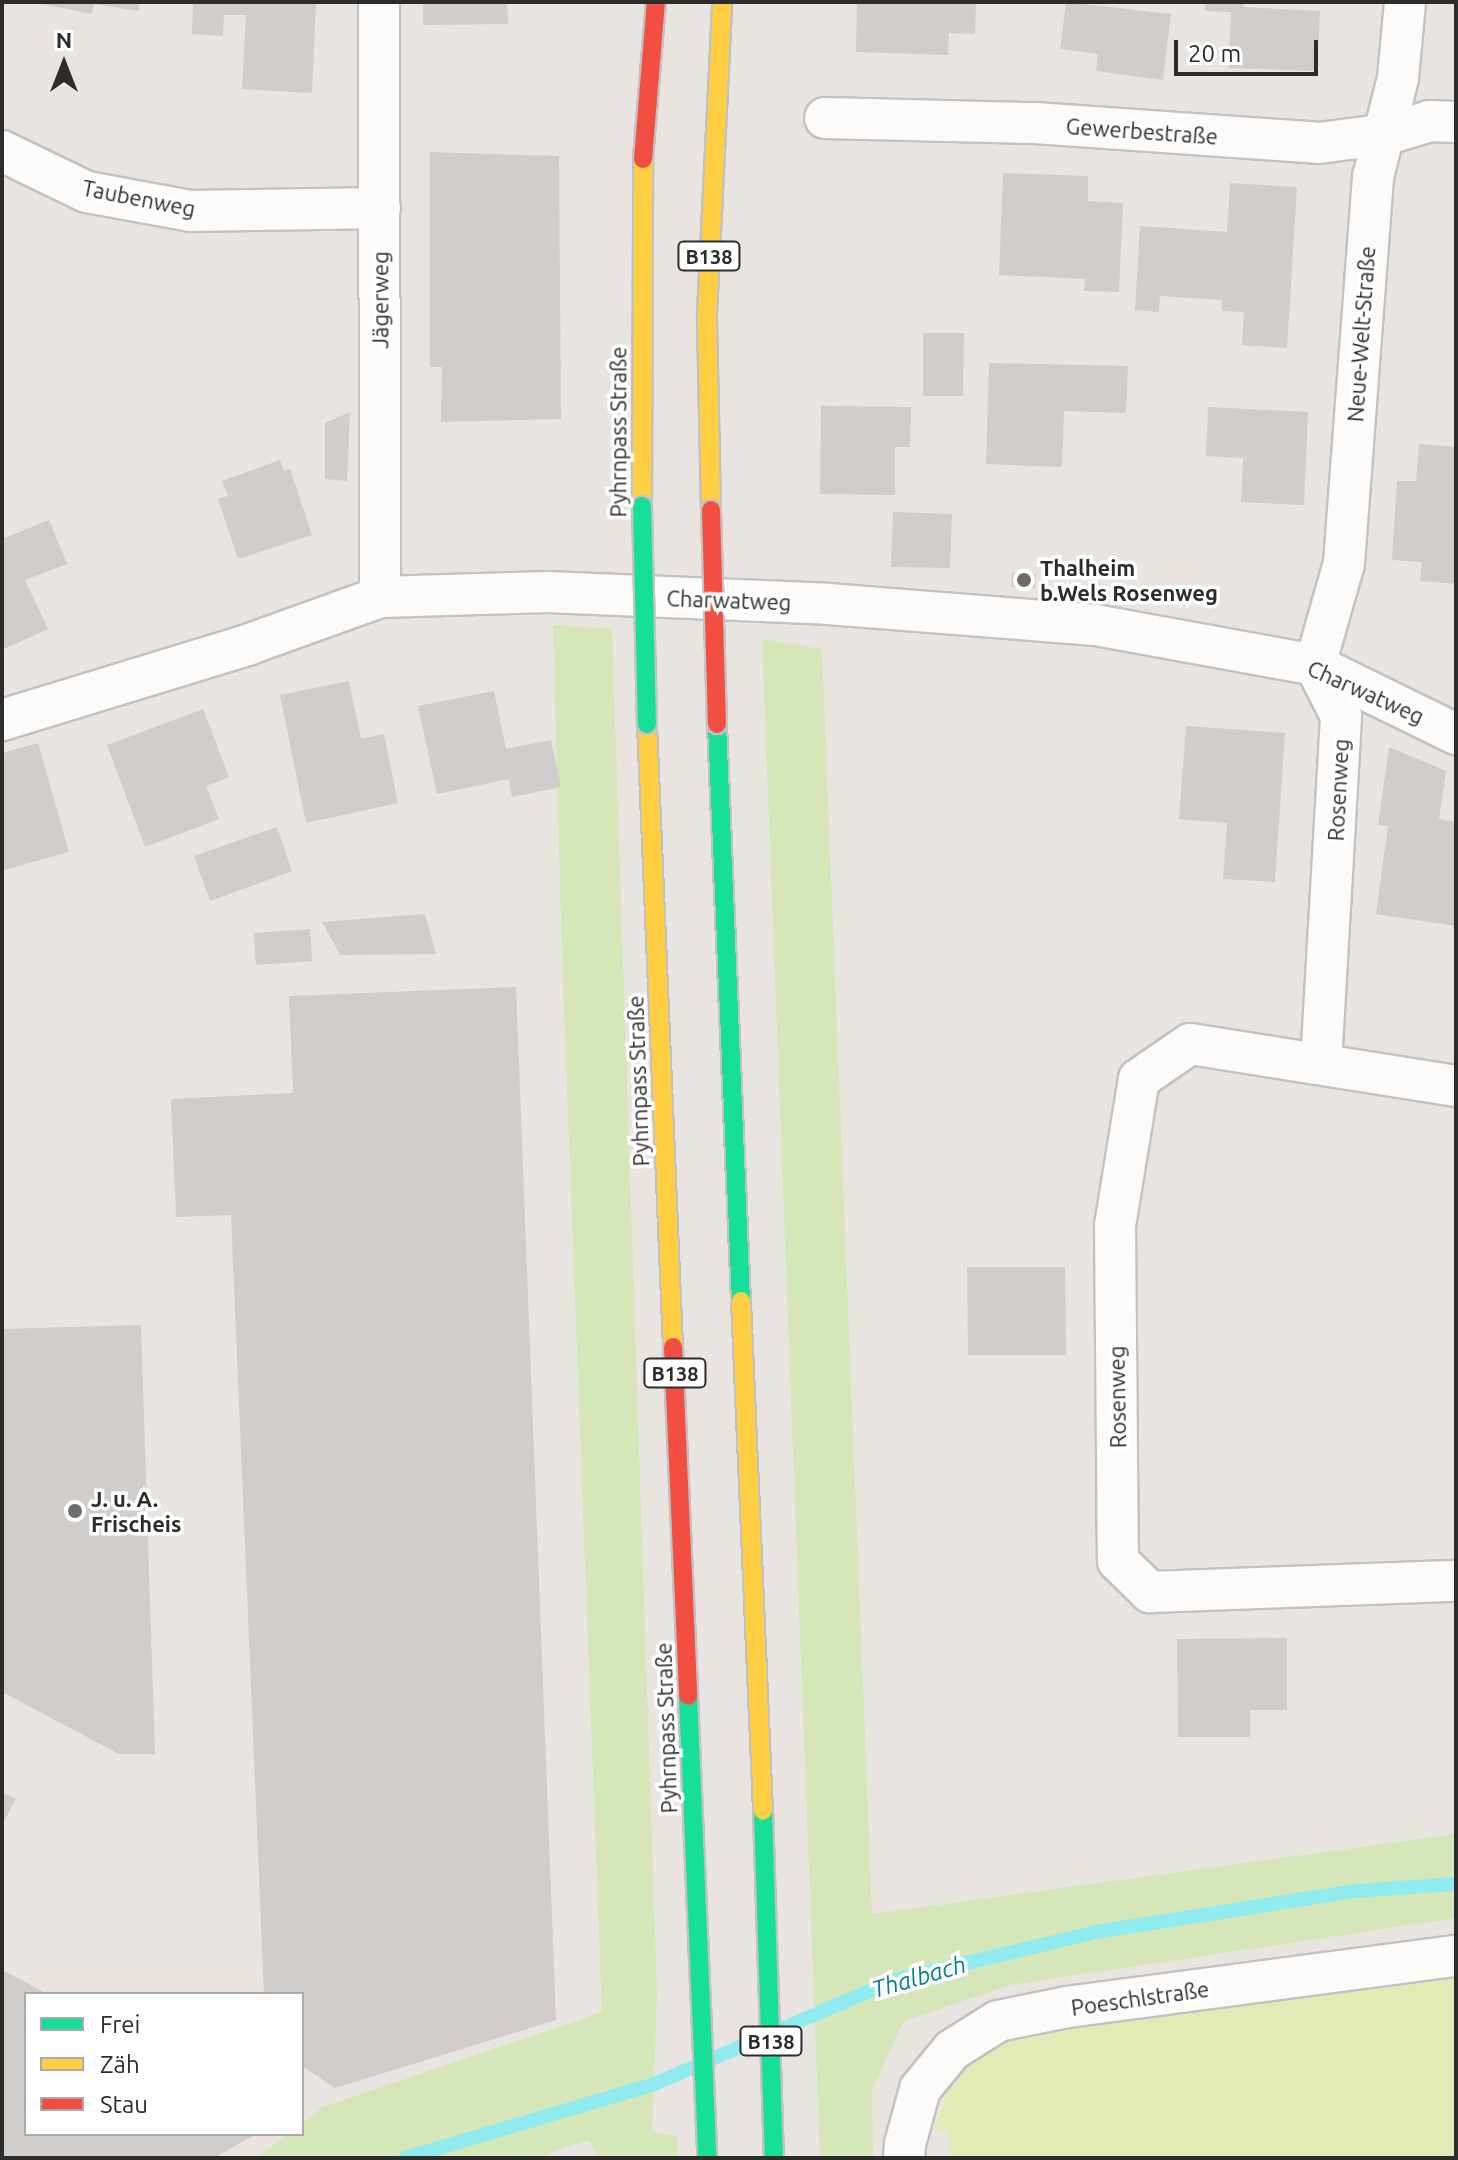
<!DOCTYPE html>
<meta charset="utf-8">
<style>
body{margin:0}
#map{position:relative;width:1458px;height:2160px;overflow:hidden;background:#eae4e1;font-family:Ubuntu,sans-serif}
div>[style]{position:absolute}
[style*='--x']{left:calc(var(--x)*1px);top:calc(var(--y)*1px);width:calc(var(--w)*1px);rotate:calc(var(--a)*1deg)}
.green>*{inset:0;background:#d5e6b8}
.pitch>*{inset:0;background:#e2eab6}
.stream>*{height:14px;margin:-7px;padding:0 7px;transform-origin:7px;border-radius:7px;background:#91ecef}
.building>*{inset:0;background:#d1cdca}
.roads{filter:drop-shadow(2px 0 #c3c2c3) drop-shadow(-2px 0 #c3c2c3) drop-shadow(0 2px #c3c2c3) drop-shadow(0 -2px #c3c2c3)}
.street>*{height:40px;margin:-20px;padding:0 20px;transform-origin:20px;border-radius:20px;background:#fcfbfa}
.fast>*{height:18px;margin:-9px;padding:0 9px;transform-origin:9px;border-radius:9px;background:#16e098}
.slow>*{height:18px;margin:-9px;padding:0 9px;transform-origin:9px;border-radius:9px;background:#ffcf43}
.jam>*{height:18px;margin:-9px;padding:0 9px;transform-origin:9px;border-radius:9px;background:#f24e42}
.bridges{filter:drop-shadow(2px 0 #c6c3c2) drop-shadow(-2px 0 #c6c3c2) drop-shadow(0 2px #c6c3c2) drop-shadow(0 -2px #c6c3c2)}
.fast-bridge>*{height:18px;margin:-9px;padding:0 9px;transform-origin:9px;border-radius:9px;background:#16e098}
.jam-bridge>*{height:18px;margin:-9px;padding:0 9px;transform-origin:9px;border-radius:9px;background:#f24e42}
.dots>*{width:22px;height:22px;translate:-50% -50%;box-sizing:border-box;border:4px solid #fff;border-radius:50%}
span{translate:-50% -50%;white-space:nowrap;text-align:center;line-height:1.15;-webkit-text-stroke:7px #fff;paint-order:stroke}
.shield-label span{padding:2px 6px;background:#fff;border:2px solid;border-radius:6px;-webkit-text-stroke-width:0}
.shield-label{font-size:20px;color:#2c2c2c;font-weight:700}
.street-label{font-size:22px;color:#2c2c2c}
.poi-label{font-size:22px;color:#2c2c2c;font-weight:700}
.left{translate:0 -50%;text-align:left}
.water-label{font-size:24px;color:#087f8f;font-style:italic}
.frame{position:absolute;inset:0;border:4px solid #2c2c2c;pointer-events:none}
.legend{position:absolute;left:24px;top:1992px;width:280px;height:144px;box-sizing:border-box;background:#fff;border:2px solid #ababab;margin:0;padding:10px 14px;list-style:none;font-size:24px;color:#2c2c2c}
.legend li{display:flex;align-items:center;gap:16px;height:40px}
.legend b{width:40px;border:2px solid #ababab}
.north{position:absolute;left:24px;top:24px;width:80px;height:80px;-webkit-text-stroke:6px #fff;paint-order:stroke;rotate:0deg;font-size:22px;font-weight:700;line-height:32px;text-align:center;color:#2c2c2c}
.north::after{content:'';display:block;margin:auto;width:28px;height:36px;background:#2c2c2c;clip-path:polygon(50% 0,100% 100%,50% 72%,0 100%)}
.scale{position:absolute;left:1174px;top:40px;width:144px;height:36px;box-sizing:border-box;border:4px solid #2c2c2c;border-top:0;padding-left:10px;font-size:24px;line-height:28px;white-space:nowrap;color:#2c2c2c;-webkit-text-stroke:6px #fff;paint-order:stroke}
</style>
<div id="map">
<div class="green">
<div style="clip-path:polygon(553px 625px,612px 629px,657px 1994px,652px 2132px,677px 2136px,677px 2158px,598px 2158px,589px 2140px,536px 2158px,257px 2158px,288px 2134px,302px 2134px,302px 2123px,323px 2107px,602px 2012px,562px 956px)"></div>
<div style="clip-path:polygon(762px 639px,822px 649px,872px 1914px,1456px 1834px,1456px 1918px,1010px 1985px,904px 2021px,872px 2090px,873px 2158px,820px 2158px)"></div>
</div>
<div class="pitch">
<div style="clip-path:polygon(1456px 1979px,1456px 2158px,950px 2158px,949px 2131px,934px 2129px,953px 2078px,1004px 2032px,1068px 2019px)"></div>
</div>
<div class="stream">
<div style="--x:405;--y:2158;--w:258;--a:-16.5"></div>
<div style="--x:652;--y:2085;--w:265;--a:-23.4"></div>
<div style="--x:895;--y:1980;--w:207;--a:-13.4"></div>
<div style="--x:1096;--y:1932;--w:263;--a:-9"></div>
<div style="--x:1356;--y:1891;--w:100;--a:-4"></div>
</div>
<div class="building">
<div style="clip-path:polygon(33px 2px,140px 2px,138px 11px,94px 4px,92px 14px)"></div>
<div style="clip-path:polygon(193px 2px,316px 2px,312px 93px,242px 89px,246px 15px,224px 15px,223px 36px,192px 34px)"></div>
<div style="clip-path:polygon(423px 2px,507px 2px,508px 24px,423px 25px)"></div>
<div style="clip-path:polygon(857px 2px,976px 2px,975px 34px,949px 33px,948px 55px,856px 52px)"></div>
<div style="clip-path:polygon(1066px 2px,1171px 14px,1163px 80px,1096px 71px,1098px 54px,1060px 49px)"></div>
<div style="clip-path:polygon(1205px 2px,1244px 2px,1243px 7px,1320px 11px,1317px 71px,1229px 68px,1231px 12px,1205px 11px)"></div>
<div style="clip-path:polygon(430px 152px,559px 156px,561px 419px,441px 422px,442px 367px,430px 367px)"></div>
<div style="clip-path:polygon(1003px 173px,1088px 176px,1088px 201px,1123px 203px,1119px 292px,1084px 291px,1085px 279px,999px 275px)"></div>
<div style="clip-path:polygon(1230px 183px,1297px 187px,1287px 348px,1242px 345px,1244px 312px,1222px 311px,1222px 300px,1160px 296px,1159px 312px,1135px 310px,1140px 226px,1227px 232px)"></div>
<div style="clip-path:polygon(923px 333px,964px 333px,963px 396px,923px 396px)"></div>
<div style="clip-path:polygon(989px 363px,1128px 366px,1126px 413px,1064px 411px,1062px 467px,986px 464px)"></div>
<div style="clip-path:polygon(821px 406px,911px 407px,910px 447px,895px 447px,895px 495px,820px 494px)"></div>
<div style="clip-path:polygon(1208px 407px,1308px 412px,1304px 505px,1241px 502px,1243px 458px,1206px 456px)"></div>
<div style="clip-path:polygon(350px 412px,347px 481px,325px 479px,325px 423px)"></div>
<div style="clip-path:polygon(1419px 444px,1456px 447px,1456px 584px,1420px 581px,1422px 562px,1392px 560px,1397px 481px,1416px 481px)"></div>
<div style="clip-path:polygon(280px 460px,284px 471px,290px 469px,312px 535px,238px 559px,218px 499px,228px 496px,222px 481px)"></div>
<div style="clip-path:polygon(893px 512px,952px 514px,950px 568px,891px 567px)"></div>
<div style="clip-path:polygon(49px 520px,67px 564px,25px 580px,48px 629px,2px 650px,2px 539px)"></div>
<div style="clip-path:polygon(1012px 573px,1036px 574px,1035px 588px,1011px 587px)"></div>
<div style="clip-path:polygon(349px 681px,361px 739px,384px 734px,398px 803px,306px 823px,280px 695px)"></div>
<div style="clip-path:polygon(494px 691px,506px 749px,551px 740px,561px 787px,512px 797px,509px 779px,437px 794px,418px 706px)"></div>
<div style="clip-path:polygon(203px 709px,229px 777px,206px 786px,219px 819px,145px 847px,107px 745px)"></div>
<div style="clip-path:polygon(1186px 726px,1285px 733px,1275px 882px,1223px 879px,1227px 823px,1179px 819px)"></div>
<div style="clip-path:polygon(38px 743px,69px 852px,4px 870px,2px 753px)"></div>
<div style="clip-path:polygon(1389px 747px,1446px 771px,1439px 819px,1456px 822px,1456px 926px,1376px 914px,1388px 826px,1378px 825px)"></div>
<div style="clip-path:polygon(277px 827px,292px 871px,210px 901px,194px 856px)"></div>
<div style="clip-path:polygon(425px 914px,436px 954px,340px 955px,322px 922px)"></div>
<div style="clip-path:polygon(310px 929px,312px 961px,256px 965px,254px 933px)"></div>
<div style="clip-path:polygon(516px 987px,556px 2020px,335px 2088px,302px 2066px,302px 1994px,264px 1994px,231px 1215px,176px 1217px,171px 1099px,293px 1093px,289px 996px)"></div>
<div style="clip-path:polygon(967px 1267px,1065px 1267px,1066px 1355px,968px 1355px)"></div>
<div style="clip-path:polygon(141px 1325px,155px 1754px,119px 1754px,2px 1692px,2px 1329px)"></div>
<div style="clip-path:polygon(1287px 1638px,1287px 1710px,1250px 1710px,1250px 1737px,1178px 1737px,1177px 1639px)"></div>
<div style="clip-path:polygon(2px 1792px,16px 1799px,2px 1825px)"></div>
<div style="clip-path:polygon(2px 1970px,48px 1994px,26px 1994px,26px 2134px,256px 2134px,214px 2158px,2px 2158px)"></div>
</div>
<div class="roads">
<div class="street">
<div style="--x:379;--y:2;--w:595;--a:89.9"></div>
<div style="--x:825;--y:118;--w:210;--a:1.4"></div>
<div style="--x:1035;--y:123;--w:285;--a:4"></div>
<div style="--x:1319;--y:143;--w:69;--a:-7.5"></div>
<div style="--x:1387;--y:134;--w:45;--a:-16.8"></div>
<div style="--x:1430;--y:121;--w:26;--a:2"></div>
<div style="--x:2;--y:151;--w:94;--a:25.8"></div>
<div style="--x:87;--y:192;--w:106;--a:10.4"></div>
<div style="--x:191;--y:211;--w:189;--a:-0.9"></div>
<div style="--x:2;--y:720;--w:256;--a:-17"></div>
<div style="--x:247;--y:645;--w:141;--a:-19.8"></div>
<div style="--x:380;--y:597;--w:167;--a:-1.7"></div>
<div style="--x:547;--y:592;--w:281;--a:2.4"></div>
<div style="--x:828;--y:604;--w:268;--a:4.5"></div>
<div style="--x:1095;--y:625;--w:224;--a:10.3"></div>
<div style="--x:1315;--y:665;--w:157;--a:26.1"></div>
<div style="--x:1321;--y:1064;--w:349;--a:-86.7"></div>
<div style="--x:1341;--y:716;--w:57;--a:-117"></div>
<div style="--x:1315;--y:665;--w:106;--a:-74.1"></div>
<div style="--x:1344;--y:563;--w:387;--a:-85.7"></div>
<div style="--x:1373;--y:177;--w:102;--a:-75.8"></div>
<div style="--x:1398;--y:78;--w:76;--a:-84.7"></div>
<div style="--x:1456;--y:1086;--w:269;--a:-171"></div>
<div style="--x:1190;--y:1044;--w:62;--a:145.5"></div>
<div style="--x:1139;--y:1079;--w:148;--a:99.3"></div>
<div style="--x:1115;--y:1225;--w:336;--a:89.5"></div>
<div style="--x:1118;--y:1561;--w:45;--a:44.1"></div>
<div style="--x:1150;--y:1592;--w:306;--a:-2.1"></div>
<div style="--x:904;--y:2158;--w:14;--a:-86"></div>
<div style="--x:905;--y:2144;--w:57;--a:-74.7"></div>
<div style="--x:920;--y:2089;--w:50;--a:-50.6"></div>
<div style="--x:952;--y:2050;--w:54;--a:-32.2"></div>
<div style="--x:998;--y:2021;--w:70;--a:-11.5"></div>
<div style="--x:1067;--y:2007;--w:392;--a:-7.5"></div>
</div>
<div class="fast">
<div style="--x:717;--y:724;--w:577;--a:87.62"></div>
<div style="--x:688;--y:1696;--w:462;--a:87.6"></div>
<div style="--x:763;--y:1811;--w:347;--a:88.2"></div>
</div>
<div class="slow">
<div style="--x:642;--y:506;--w:347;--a:-89.8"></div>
<div style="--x:711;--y:510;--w:196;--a:-91.2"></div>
<div style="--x:707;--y:314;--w:312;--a:-87.2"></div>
<div style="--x:647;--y:724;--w:624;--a:87.61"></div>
<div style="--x:741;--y:1301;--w:510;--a:87.53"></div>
</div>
<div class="jam">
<div style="--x:643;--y:159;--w:158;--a:-85.3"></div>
<div style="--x:673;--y:1347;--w:349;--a:87.5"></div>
</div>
</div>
<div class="bridges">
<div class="fast-bridge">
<div style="--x:642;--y:506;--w:218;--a:88.7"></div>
</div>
<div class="jam-bridge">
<div style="--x:711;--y:510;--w:214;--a:88.4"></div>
</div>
</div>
<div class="dots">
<div style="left:1024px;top:580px;background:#6e6c6b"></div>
<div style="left:75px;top:1511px;background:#6e6c6b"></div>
</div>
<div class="shield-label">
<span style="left:709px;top:256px">B138</span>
<span style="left:675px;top:1373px">B138</span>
<span style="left:771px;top:2041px">B138</span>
</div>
<div class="street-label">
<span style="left:1142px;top:131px;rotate:4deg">Gewerbestraße</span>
<span style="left:139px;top:198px;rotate:11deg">Taubenweg</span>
<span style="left:380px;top:300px;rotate:-90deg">Jägerweg</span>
<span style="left:1361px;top:334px;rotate:-86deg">Neue-Welt-Straße</span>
<span style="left:618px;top:432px;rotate:-90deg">Pyhrnpass Straße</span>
<span style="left:729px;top:600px;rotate:2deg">Charwatweg</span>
<span style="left:1366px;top:692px;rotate:24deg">Charwatweg</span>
<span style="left:1338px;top:790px;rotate:-87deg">Rosenweg</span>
<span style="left:638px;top:1081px;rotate:-92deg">Pyhrnpass Straße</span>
<span style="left:1117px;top:1397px;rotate:-91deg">Rosenweg</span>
<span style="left:666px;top:1728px;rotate:-92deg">Pyhrnpass Straße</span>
<span style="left:1140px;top:1998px;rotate:-8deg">Poeschlstraße</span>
</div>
<div class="poi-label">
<span class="left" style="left:1040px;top:580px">Thalheim<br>b.Wels Rosenweg</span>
<span class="left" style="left:91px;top:1511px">J. u. A.<br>Frischeis</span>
</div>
<div class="water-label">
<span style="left:919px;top:1977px;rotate:-16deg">Thalbach</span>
</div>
<div class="frame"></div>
<ul class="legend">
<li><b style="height:10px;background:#16e098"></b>Frei</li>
<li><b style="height:10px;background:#ffcf43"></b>Zäh</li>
<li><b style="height:10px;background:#f24e42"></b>Stau</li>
</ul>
<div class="north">N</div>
<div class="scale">20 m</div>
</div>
